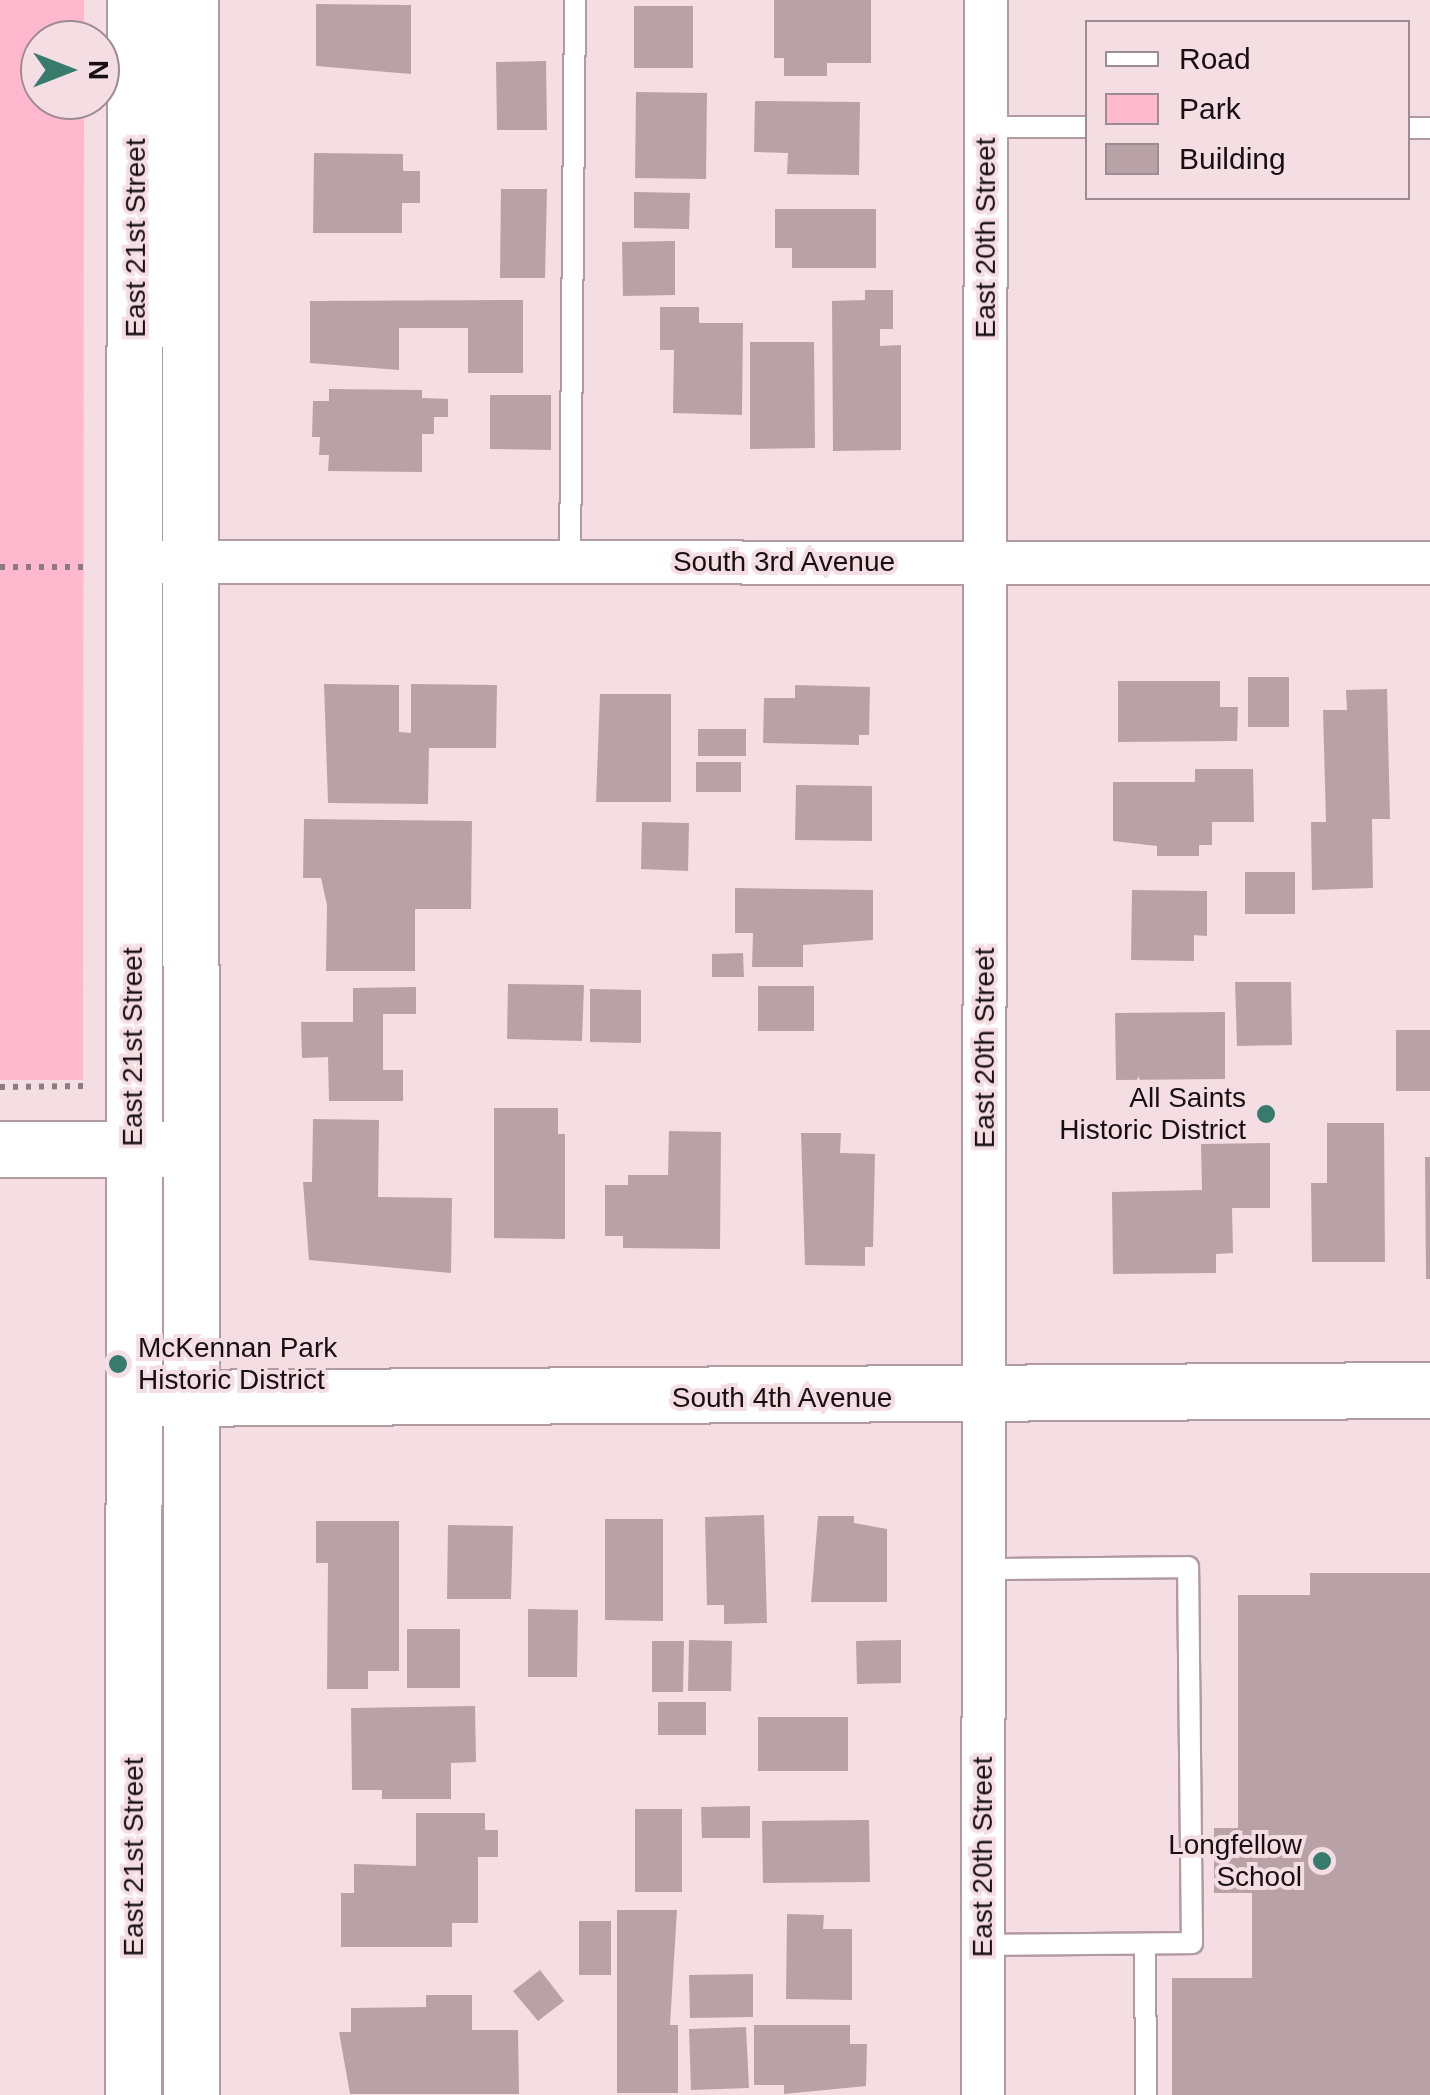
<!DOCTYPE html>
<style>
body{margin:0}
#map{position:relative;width:1430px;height:2095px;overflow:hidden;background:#f5dde4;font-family:Helvetica,sans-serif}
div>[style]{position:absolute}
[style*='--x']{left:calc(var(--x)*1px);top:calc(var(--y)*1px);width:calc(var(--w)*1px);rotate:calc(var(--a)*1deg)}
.green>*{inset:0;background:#ffb8ce}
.building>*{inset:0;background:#b8a2a8}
.path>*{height:6px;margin-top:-3px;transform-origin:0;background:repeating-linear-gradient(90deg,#8c7c81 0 5px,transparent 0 13px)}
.roads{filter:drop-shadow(2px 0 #b19ba1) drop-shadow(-2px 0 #b19ba1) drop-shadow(0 2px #b19ba1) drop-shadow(0 -2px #b19ba1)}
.lane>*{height:20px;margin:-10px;padding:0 10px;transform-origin:10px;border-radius:10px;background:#fff}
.street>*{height:42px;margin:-21px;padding:0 21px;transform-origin:21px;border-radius:21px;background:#fff}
.secondary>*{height:55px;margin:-27.5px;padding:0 27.5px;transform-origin:27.5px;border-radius:27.5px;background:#fff}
.dots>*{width:28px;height:28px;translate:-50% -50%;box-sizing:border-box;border:5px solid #f5dde4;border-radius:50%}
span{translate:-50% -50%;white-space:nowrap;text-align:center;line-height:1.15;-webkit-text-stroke:8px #f5dde4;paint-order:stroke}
.street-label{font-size:28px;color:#170f12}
.poi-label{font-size:28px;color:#170f12}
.right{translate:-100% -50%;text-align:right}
.left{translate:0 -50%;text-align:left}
.legend{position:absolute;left:1085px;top:20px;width:325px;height:180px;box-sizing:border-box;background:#f5dde4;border:2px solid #9c8b90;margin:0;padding:12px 18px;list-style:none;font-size:30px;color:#170f12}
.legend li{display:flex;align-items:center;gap:20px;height:50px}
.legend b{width:50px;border:2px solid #9c8b90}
.north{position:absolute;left:20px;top:20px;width:100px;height:100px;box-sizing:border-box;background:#f5dde4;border:2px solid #9c8b90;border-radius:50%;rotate:90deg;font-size:28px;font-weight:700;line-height:40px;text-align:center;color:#170f12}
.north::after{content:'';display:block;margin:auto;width:35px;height:45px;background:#377b6d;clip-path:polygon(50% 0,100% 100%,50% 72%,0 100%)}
</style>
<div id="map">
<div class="green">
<div style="clip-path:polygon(0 0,84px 0,84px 40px,40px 40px,40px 100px,84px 100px,83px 1080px,0 1080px)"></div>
</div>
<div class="building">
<div style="clip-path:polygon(774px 0,871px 0,871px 63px,827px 63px,827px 76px,784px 76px,784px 58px,774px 58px)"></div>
<div style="clip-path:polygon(316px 4px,411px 5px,411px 74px,316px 66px)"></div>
<div style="clip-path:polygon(634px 6px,693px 6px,693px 68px,634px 68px)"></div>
<div style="clip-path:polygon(546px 61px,547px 130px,497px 130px,496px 62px)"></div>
<div style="clip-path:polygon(636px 92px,707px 93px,706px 179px,635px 178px)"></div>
<div style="clip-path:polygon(755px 101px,860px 102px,859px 175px,787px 174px,788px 153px,754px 152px)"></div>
<div style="clip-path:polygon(314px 153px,403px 154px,403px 171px,420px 171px,420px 203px,402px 203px,402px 233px,313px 233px)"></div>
<div style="clip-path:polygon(501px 189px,547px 189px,545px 278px,500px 278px)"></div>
<div style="clip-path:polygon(634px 192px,690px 193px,689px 229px,634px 228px)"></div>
<div style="clip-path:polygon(775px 209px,876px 209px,876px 268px,792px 268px,792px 248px,775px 248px)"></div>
<div style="clip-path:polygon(675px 241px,675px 295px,623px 296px,622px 242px)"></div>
<div style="clip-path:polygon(865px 290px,893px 290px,893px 329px,880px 329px,880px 346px,901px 345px,901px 450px,833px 451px,832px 301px,865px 300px)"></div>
<div style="clip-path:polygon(523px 300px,523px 373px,468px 373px,468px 328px,399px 328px,399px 370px,310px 363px,310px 301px)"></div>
<div style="clip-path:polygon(660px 307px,699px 307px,699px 323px,743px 323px,742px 415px,673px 413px,674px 350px,660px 350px)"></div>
<div style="clip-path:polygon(750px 342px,814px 342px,815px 448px,750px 449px)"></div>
<div style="clip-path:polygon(329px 389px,422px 390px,422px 398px,448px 399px,448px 417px,434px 417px,434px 434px,422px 434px,422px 472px,328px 471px,329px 455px,319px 455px,320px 437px,312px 437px,313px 401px,329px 401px)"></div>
<div style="clip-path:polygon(490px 395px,551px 395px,551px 450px,490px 449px)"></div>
<div style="clip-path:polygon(1248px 677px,1289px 677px,1289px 727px,1248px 727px)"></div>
<div style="clip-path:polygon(1118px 681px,1220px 681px,1220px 707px,1238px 707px,1237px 741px,1118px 742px)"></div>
<div style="clip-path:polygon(324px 684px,399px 685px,399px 732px,411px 733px,411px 684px,497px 685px,496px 748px,429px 748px,428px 804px,328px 803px)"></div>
<div style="clip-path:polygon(795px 685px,870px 687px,869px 735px,859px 735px,859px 745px,763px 743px,764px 698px,795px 698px)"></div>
<div style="clip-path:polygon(1387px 689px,1390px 819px,1372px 819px,1373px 888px,1312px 890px,1311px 822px,1326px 822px,1323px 710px,1347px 710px,1346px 690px)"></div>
<div style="clip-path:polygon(600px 694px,671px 694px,671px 802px,596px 802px)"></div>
<div style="clip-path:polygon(698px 729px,746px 729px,746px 756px,698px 756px)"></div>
<div style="clip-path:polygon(696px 762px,741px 762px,741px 792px,696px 792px)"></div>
<div style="clip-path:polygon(1195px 769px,1253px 769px,1254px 822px,1212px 822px,1212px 845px,1199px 845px,1199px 856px,1157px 856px,1157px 846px,1113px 841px,1113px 782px,1195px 782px)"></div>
<div style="clip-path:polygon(796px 785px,872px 786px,872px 841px,795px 840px)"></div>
<div style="clip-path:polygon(304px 819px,472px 821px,471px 909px,415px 909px,415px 971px,326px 971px,327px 905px,321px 878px,303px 878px)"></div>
<div style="clip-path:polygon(642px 822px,689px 823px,688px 871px,641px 869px)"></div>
<div style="clip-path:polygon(1245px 872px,1295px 872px,1295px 914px,1245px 914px)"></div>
<div style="clip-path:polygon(735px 888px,873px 890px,873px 940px,803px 945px,803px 967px,752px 967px,753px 933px,735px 933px)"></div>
<div style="clip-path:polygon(1132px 890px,1207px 891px,1207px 936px,1194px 935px,1194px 961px,1131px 960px)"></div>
<div style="clip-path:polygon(743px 953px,744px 977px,712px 977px,712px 954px)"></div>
<div style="clip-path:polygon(1235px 982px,1291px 982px,1292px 1045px,1237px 1046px)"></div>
<div style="clip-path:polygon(508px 984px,584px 985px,582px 1041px,507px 1039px)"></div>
<div style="clip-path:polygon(758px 986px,814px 986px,814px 1031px,758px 1031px)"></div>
<div style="clip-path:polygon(416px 987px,416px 1014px,383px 1014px,383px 1070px,403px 1070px,403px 1101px,329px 1101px,328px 1057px,302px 1058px,301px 1022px,353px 1022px,353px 988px)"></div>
<div style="clip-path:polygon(590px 989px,641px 990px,641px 1043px,590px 1042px)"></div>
<div style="clip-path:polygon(1225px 1012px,1225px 1079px,1116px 1080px,1115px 1013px)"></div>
<div style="clip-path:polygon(1396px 1030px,1430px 1030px,1430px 1091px,1396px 1091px)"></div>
<div style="clip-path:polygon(494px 1108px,558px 1108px,558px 1134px,565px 1134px,565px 1239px,494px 1238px)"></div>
<div style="clip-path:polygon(313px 1119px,379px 1120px,378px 1197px,452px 1198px,451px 1273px,309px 1260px,303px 1182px,312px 1182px)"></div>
<div style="clip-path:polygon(1327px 1123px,1384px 1123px,1385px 1262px,1312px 1262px,1311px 1183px,1327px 1183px)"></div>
<div style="clip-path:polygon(669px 1131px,721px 1132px,720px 1249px,623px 1248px,623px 1236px,605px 1236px,605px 1185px,628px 1185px,628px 1175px,668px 1175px)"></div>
<div style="clip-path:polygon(801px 1133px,841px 1133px,840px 1153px,875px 1154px,873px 1247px,865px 1247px,865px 1266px,805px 1265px)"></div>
<div style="clip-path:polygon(1270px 1143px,1270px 1208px,1232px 1208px,1233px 1253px,1216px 1254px,1216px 1273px,1113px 1274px,1112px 1192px,1202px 1190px,1201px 1144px)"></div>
<div style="clip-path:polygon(1425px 1157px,1430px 1157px,1430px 1279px,1426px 1279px)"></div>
<div style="clip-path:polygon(764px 1515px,767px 1623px,724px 1624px,724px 1605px,707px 1605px,705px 1517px)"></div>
<div style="clip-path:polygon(818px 1516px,854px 1516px,854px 1523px,887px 1529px,887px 1602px,811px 1602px)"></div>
<div style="clip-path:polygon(605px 1519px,663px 1519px,663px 1621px,605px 1620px)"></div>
<div style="clip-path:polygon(316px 1521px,399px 1521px,399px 1671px,368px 1671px,368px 1689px,327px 1689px,328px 1563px,316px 1563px)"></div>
<div style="clip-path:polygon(448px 1525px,513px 1526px,511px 1599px,447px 1599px)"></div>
<div style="clip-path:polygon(1310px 1573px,1430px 1573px,1430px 2095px,1172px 2095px,1172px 1978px,1252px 1978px,1252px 1893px,1214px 1893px,1214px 1828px,1238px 1828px,1238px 1595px,1310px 1595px)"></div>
<div style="clip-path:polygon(528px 1609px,578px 1610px,577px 1677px,528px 1677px)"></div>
<div style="clip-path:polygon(407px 1629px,460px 1629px,460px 1688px,407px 1688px)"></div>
<div style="clip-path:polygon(689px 1640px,732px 1641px,731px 1691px,688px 1691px)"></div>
<div style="clip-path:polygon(901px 1640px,901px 1683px,857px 1684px,856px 1641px)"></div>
<div style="clip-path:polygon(652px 1641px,684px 1641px,683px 1692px,652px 1692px)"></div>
<div style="clip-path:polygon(658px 1702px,706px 1702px,706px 1735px,658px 1735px)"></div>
<div style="clip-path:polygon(475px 1706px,476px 1762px,451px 1763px,451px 1799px,382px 1799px,382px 1790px,352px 1790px,351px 1708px)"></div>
<div style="clip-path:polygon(758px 1717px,848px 1717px,848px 1771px,758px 1771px)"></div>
<div style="clip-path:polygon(750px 1806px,750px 1838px,702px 1838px,701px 1807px)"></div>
<div style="clip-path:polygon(635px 1809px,682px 1809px,682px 1892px,635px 1892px)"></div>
<div style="clip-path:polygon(416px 1813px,485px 1813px,485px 1830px,498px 1830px,498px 1857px,478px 1857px,478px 1923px,452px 1923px,452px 1947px,341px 1947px,341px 1893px,354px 1893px,354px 1864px,416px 1866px)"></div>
<div style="clip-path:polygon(869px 1820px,870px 1882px,763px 1883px,762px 1821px)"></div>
<div style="clip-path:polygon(617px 1910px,677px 1910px,670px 2025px,678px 2025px,678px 2093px,617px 2093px)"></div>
<div style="clip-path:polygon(787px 1914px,824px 1915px,823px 1929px,852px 1929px,852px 2000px,786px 1999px)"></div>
<div style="clip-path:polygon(579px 1921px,611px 1921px,611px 1975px,579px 1975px)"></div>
<div style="clip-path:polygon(540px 1970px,564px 2001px,538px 2021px,513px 1991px)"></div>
<div style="clip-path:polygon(753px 1974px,753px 2017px,690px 2018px,689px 1975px)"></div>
<div style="clip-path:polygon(426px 1995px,472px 1995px,472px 2030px,518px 2030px,519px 2094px,350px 2094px,339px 2032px,351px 2032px,351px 2008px,426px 2007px)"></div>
<div style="clip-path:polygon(754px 2025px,850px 2025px,850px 2044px,867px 2044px,866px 2086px,784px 2094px,784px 2085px,754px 2085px)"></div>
<div style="clip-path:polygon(746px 2027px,749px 2088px,691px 2090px,689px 2029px)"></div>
</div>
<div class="path">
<div style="--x:0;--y:567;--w:87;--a:0"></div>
<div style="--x:0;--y:1087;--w:84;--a:-0.7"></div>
</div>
<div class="roads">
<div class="lane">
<div style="--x:986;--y:127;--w:102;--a:0"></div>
<div style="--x:1408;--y:128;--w:22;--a:0"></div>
<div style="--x:570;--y:562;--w:562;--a:-89.49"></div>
<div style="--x:1145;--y:1944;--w:151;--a:89.6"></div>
<div style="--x:983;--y:1945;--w:209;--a:-0.5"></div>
<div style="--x:1192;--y:1943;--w:376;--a:-90.6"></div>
<div style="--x:1188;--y:1567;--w:204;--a:179.4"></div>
</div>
<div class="street">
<div style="--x:161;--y:562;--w:1269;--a:0.05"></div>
<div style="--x:983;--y:2095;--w:2095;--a:-89.92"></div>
</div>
<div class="secondary">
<div style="--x:190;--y:0;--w:2095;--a:89.97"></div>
<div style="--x:0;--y:1149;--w:169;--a:0"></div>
<div style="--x:153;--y:1398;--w:1277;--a:-0.36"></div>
<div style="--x:133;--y:2095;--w:2095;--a:-89.95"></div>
</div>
</div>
<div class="dots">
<div style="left:1266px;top:1114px;background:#377b6d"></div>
<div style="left:118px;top:1364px;background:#377b6d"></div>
<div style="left:1322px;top:1861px;background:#377b6d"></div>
</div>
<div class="street-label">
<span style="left:136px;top:238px;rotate:-90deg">East 21st Street</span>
<span style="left:986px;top:238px;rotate:-90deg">East 20th Street</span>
<span style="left:784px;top:562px">South 3rd Avenue</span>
<span style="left:133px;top:1047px;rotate:-90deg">East 21st Street</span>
<span style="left:985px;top:1048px;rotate:-90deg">East 20th Street</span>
<span style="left:782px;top:1398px">South 4th Avenue</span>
<span style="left:134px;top:1857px;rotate:-90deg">East 21st Street</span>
<span style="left:983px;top:1857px;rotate:-90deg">East 20th Street</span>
</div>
<div class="poi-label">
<span class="right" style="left:1246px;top:1114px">All Saints<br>Historic District</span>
<span class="left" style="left:138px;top:1364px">McKennan Park<br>Historic District</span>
<span class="right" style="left:1302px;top:1861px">Longfellow<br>School</span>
</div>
<ul class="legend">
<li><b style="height:12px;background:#fff"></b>Road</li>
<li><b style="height:28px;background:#ffb8ce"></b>Park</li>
<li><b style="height:28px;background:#b8a2a8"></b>Building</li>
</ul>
<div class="north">N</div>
</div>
